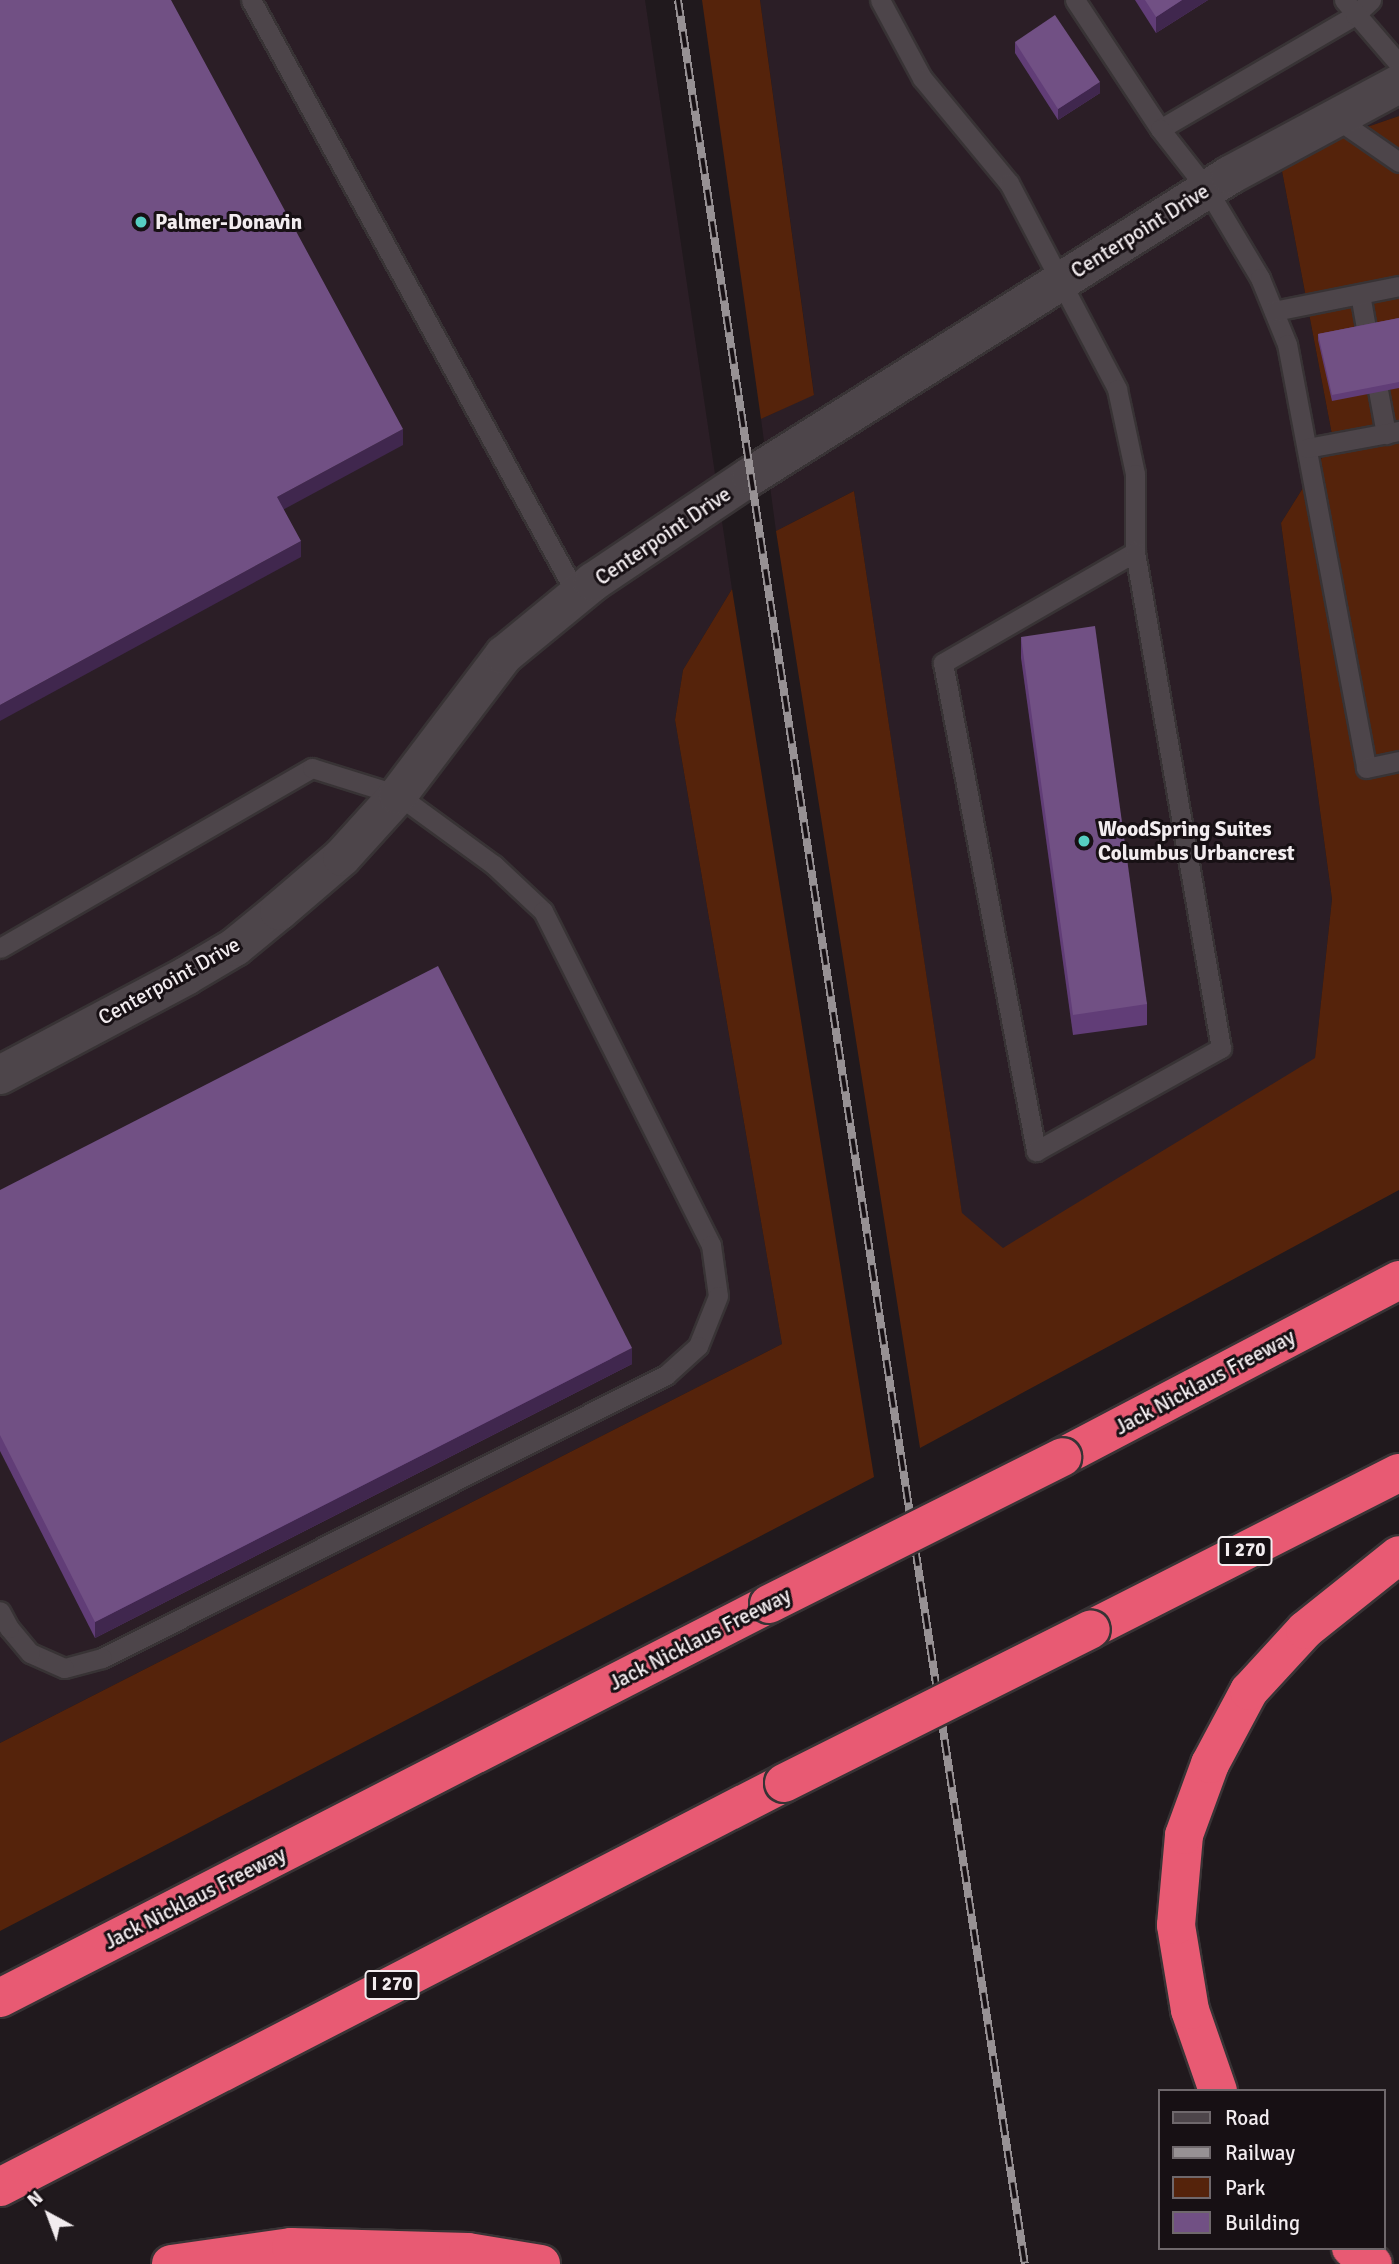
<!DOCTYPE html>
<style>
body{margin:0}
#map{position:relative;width:1399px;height:2264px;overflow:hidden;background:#20191d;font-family:Signika,sans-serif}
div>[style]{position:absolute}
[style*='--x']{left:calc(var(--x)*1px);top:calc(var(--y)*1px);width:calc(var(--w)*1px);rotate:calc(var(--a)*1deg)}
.built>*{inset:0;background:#2b1e26}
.green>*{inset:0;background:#55230b}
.roads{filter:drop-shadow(2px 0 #383335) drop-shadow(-2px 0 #383335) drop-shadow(0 2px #383335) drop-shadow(0 -2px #383335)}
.lane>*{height:19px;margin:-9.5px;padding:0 9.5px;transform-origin:9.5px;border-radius:9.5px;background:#4d454a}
.street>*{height:38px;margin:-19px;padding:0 19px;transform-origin:19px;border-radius:19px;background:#4d454a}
.highway>*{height:38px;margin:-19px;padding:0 19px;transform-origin:19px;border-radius:19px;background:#e85a73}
.rail>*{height:8px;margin-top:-4px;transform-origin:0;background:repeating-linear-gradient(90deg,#171014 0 16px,#979194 0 32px);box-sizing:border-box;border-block:2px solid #979194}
.bridges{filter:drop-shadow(2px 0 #383335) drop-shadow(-2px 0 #383335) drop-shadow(0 2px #383335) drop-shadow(0 -2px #383335)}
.highway-bridge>*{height:38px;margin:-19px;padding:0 19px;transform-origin:19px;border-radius:19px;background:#e85a73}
.wall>*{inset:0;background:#613d77}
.shaded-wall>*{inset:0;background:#40274e}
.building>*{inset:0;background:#715084}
.dots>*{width:19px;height:19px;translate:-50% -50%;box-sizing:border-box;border:4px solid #171014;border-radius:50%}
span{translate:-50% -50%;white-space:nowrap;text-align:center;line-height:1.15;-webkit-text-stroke:6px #171014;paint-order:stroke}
.shield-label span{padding:2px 5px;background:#171014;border:2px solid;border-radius:5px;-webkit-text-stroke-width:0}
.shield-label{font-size:19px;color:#f2ecef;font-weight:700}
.poi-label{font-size:21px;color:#f2ecef;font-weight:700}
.left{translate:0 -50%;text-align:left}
.street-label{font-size:21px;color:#f2ecef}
.legend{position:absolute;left:1158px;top:2089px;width:228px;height:161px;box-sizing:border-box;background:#171014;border:2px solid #6f686c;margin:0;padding:9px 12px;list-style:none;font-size:21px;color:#f2ecef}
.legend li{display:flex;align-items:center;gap:14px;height:35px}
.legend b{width:35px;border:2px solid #6f686c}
.north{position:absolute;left:14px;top:2180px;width:70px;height:70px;-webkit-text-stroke:5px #171014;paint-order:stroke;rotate:319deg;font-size:19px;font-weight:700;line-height:28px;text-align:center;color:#f2ecef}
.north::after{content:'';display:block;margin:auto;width:24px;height:32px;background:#f2ecef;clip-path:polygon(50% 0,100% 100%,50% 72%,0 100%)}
</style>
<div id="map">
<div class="built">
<div style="clip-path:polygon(0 0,645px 0,732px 589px,683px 670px,675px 720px,782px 1344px,0 1743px)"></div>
<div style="clip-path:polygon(760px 0,1399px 0,1399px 116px,1335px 138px,1282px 171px,1333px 440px,1281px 523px,1332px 899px,1315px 1059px,1003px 1249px,962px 1214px,854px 491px,776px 531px,761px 419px,814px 394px)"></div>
</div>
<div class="green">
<div style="clip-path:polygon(702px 0,760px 0,814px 395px,761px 419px)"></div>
<div style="clip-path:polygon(1399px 116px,1399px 1190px,920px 1448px,776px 531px,854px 491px,962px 1213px,1003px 1248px,1315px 1058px,1332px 899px,1281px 523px,1333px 440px,1282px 171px,1335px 138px)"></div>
<div style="clip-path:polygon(732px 589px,874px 1477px,0 1931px,0 1743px,782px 1344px,675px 720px,683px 670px)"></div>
</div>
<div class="roads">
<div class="lane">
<div style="--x:251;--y:0;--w:678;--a:61.28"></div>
<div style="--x:880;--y:0;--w:89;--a:61.7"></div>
<div style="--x:922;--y:78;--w:136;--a:50.4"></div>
<div style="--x:1009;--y:183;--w:233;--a:62.3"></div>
<div style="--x:1117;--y:389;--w:87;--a:78"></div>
<div style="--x:1135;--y:474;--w:78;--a:90"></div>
<div style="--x:1135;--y:552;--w:222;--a:150"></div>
<div style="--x:943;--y:663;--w:497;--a:79.2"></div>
<div style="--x:1036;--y:1151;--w:212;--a:-29.1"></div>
<div style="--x:1221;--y:1048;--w:503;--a:-99.84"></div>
<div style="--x:1075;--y:0;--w:154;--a:56.6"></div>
<div style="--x:1160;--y:129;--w:226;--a:-30.3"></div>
<div style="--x:1355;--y:15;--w:22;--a:-43"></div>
<div style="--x:1344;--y:0;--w:84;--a:49.3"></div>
<div style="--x:1334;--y:117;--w:79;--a:34.7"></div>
<div style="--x:1160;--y:129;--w:76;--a:51.9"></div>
<div style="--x:1207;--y:189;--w:104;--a:59.2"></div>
<div style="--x:1260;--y:278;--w:71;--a:67.8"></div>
<div style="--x:1287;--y:344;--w:431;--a:79.4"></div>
<div style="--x:1366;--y:768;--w:34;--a:-12"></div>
<div style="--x:1360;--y:294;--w:36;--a:80"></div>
<div style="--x:1274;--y:311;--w:127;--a:-11.3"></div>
<div style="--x:1378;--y:390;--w:45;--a:79.7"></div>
<div style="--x:1307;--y:448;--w:94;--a:-10.5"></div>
<div style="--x:0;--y:948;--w:360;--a:-30"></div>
<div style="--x:312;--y:768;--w:90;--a:17.4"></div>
<div style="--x:398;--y:795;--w:119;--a:36.1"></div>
<div style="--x:494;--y:865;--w:67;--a:43.2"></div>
<div style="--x:543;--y:911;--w:374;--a:63.3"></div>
<div style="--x:711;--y:1245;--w:51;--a:82.2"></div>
<div style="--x:718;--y:1296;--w:54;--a:111.8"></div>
<div style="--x:698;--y:1346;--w:43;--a:137.8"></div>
<div style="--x:666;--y:1375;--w:631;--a:153.35"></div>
<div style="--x:102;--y:1658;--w:39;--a:165"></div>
<div style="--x:64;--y:1668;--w:37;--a:-156"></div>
<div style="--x:30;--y:1653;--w:33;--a:-130"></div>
<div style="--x:9;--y:1628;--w:19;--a:-118"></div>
</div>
<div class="street">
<div style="--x:0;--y:1075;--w:211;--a:-28"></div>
<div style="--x:186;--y:976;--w:57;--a:-30.6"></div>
<div style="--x:235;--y:947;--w:57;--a:-39.3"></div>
<div style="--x:279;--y:911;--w:83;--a:-40.6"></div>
<div style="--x:342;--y:857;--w:84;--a:-47.9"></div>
<div style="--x:398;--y:795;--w:176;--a:-52.9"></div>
<div style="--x:504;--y:655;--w:115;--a:-39.4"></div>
<div style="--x:593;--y:582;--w:190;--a:-33.9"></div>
<div style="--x:751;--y:476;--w:566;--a:-32.14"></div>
<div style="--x:1230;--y:175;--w:192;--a:-28.3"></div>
</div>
<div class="highway">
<div style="--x:1062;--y:1457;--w:381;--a:-27.7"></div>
<div style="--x:1091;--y:1629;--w:345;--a:-26.9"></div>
<div style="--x:0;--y:1998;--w:864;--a:-27.13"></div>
<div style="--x:1218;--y:2091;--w:86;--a:-109.1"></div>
<div style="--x:1190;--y:2010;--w:86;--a:-99.4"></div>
<div style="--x:1176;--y:1925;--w:90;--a:-84.9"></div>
<div style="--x:1184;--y:1835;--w:76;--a:-69.9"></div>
<div style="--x:1210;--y:1764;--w:83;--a:-61.9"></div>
<div style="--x:1249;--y:1691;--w:83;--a:-47.4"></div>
<div style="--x:1305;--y:1630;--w:120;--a:-38.6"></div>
<div style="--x:0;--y:2187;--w:882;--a:-27.26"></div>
<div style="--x:1351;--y:2248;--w:27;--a:36"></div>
<div style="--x:171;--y:2264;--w:121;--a:-8.1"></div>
<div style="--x:291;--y:2247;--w:177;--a:1.6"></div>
<div style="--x:468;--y:2252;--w:74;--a:9.3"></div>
</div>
</div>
<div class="rail">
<div style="--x:678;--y:0;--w:2290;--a:81.29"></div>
</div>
<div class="bridges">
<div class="highway-bridge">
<div style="--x:769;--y:1604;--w:328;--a:-26.6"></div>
<div style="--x:784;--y:1783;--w:343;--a:-26.6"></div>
</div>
</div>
<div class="wall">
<div style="clip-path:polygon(1135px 0,1208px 0,1156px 33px)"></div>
<div style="clip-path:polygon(1015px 42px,1100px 93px,1058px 120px,1015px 53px)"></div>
<div style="clip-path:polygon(1399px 318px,1399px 388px,1332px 401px,1318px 340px,1318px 334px)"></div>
<div style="clip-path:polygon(1021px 637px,1147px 1004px,1147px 1025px,1073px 1035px,1021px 658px)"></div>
<div style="clip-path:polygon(0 1190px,632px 1364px,95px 1638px,0 1451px)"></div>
</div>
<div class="shaded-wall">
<div style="clip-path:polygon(1182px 0,1208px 0,1156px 33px,1156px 17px)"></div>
<div style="clip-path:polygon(1100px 82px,1100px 93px,1058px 120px,1058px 109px)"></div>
<div style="clip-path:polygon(403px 429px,403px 445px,277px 513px,277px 497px)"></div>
<div style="clip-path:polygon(301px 541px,301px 557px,0 721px,0 705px)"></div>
<div style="clip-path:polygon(632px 1348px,632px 1364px,95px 1638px,95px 1622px)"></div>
</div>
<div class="building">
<div style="clip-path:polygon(0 0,171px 0,403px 429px,277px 497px,301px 541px,0 705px)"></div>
<div style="clip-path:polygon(1145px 0,1182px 0,1156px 17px)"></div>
<div style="clip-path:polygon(1055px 15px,1100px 82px,1058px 109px,1015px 42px)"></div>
<div style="clip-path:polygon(1399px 318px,1399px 382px,1332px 395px,1318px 334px)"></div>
<div style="clip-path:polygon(1095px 626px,1147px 1004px,1073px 1015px,1021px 637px)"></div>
<div style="clip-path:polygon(438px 966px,632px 1348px,95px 1622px,0 1435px,0 1190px)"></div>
</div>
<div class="dots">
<div style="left:141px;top:222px;background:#56cec2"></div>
<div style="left:1084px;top:841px;background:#56cec2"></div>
</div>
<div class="shield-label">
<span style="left:1245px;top:1551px">I 270</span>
<span style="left:392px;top:1985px">I 270</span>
</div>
<div class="poi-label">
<span class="left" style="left:155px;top:222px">Palmer-Donavin</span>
<span class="left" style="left:1098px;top:841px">WoodSpring Suites<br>Columbus Urbancrest</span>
</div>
<div class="street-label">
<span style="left:1140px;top:231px;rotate:-32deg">Centerpoint Drive</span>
<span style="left:663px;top:536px;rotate:-34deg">Centerpoint Drive</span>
<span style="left:169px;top:981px;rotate:-29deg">Centerpoint Drive</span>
<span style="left:1205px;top:1382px;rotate:-28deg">Jack Nicklaus Freeway</span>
<span style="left:700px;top:1639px;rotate:-27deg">Jack Nicklaus Freeway</span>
<span style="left:195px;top:1898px;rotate:-27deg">Jack Nicklaus Freeway</span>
</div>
<ul class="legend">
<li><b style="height:9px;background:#4d454a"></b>Road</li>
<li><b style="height:9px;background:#979194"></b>Railway</li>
<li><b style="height:19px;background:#55230b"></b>Park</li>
<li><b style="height:19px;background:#715084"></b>Building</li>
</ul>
<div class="north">N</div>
</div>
